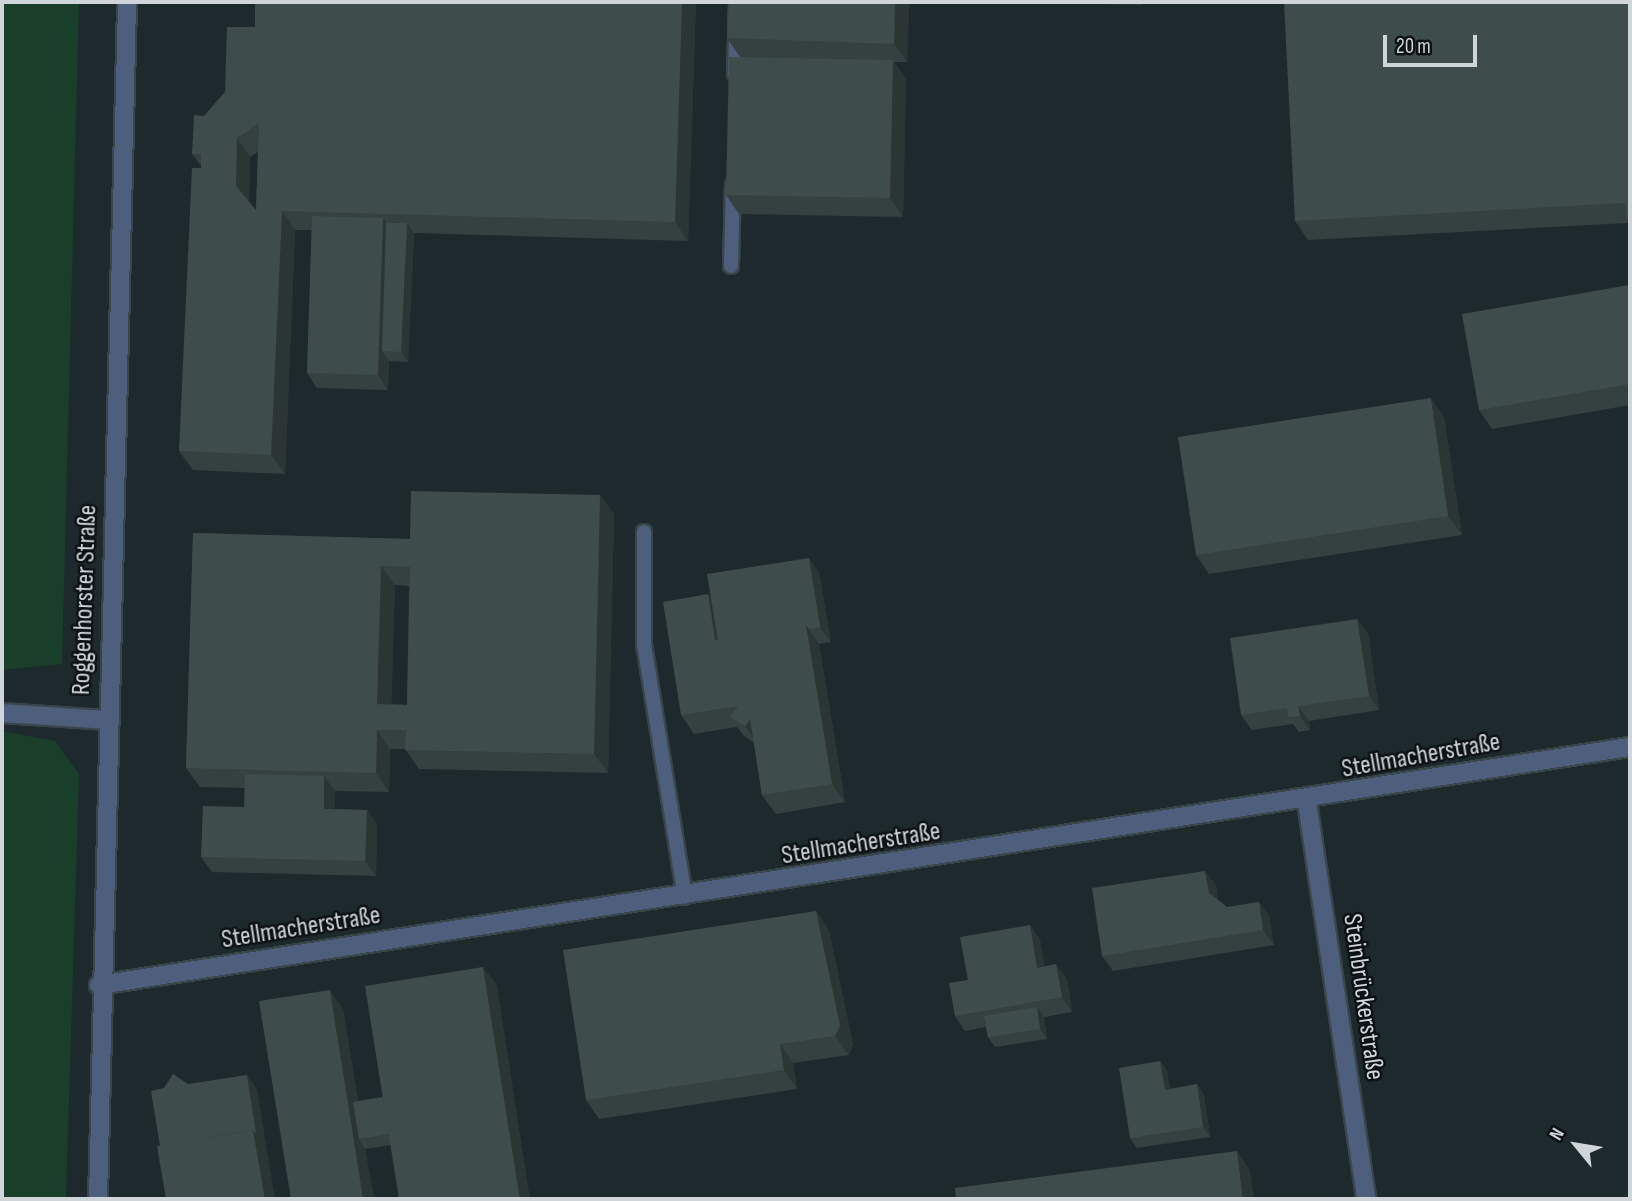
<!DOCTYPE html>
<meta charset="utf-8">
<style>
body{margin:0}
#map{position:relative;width:1632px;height:1201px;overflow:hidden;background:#1e292d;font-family:"Sofia Sans Condensed",sans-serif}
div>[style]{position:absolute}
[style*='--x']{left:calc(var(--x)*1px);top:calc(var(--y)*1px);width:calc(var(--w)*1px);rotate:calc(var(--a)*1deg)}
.green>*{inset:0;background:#193e29}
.roads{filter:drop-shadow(2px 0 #3a4549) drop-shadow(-2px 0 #3a4549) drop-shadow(0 2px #3a4549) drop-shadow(0 -2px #3a4549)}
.lane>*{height:14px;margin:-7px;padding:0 7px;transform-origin:7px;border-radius:7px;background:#4e5f7e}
.street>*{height:18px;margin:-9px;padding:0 9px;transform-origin:9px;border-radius:9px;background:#4e5f7e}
.wall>*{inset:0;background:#354140}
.shaded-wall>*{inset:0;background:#2b3534}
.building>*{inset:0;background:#3e4c4b}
span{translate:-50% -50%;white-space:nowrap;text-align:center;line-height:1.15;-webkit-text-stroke:5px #0c1113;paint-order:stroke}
.street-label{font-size:26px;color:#cfd5d9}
.frame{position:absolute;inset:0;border:4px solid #cfd5d9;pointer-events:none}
.north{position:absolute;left:1541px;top:1110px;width:70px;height:70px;-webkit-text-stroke:5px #0c1113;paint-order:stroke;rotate:300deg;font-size:19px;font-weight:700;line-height:28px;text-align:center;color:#cfd5d9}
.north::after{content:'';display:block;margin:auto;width:24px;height:32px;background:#cfd5d9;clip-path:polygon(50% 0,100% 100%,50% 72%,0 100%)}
.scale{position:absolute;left:1383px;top:35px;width:94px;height:32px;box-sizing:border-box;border:4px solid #cfd5d9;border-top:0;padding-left:9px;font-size:21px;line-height:24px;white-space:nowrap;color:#cfd5d9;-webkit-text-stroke:5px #0c1113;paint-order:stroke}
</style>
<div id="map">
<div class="green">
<div style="clip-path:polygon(2px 2px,79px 2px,62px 664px,2px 670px)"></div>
<div style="clip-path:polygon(2px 731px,55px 741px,79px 774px,66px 1199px,2px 1199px)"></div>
</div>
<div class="roads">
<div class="lane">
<div style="--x:735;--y:74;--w:72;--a:-88.4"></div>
<div style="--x:731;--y:266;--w:81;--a:-88.6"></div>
<div style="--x:644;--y:532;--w:112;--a:90"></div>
<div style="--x:644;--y:644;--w:256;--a:80.8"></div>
</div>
<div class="street">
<div style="--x:2;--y:713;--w:106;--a:3.8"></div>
<div style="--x:1307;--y:802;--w:401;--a:81.5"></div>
<div style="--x:99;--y:985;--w:1549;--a:-8.84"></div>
<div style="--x:98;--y:1199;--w:1197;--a:-88.61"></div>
</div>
</div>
<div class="wall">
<div style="clip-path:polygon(evenodd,255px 2px,696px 2px,688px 241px,414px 233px,408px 362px,389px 361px,388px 390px,317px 388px,307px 373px,312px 230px,295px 230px,285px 474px,193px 470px,179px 451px,201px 168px,201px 166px,192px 154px,204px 116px,225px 92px,255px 27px,255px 2px,258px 152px,256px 210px,249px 202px,250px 157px,258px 152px)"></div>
<div style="clip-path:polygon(729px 2px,909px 2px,907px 62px,894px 62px,906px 79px,903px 217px,739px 214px,726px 195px,740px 57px,727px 38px)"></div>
<div style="clip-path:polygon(1012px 2px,1141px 2px,1141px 5px)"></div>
<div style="clip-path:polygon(1630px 2px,1628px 223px,1308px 240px,1295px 221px)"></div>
<div style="clip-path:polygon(1629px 285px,1630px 287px,1630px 405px,1492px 429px,1479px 410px)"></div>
<div style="clip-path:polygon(1444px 417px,1462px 535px,1209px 574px,1196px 555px)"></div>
<div style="clip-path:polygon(evenodd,600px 495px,614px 514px,608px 773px,419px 769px,405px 749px,390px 749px,389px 792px,335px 791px,334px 809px,367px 810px,377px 824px,376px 876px,212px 872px,201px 857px,244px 807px,245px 788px,200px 787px,186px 768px,193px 533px,410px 539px,600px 495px,395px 585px,409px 586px,407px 705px,391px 704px,395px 585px)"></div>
<div style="clip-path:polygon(819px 572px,831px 642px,819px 644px,845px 802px,776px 814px,762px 795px,754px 743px,744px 736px,737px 727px,694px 734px,681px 715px,708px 594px,711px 598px)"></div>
<div style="clip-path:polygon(1357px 619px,1368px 633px,1379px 710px,1309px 721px,1310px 730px,1299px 732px,1293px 724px,1252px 730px,1241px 715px)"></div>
<div style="clip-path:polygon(1216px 885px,1218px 900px,1227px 907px,1259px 902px,1269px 916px,1274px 945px,1113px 971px,1102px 956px)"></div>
<div style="clip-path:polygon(816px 911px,829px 930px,853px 1045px,849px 1055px,793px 1063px,797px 1089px,599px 1119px,586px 1100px)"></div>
<div style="clip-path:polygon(1030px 925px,1040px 940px,1044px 966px,1067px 979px,1072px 1012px,1044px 1017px,1047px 1039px,995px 1047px,988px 1037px,986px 1027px,965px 1031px,955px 1016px,968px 980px)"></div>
<div style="clip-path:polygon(497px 985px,391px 1145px,365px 1149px,374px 1199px,291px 1199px,343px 1009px,358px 1101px,383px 1097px)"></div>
<div style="clip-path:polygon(1160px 1061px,1167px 1071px,1170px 1089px,1197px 1084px,1204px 1095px,1210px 1137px,1137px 1148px,1130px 1138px)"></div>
</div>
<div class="shaded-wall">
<div style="clip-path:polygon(682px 2px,696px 2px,688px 241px,675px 222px)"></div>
<div style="clip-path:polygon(895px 2px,909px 2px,907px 62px,894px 44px)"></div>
<div style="clip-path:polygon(893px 60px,906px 79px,903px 217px,890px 198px)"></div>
<div style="clip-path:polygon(237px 138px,250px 157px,249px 204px,236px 186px)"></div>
<div style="clip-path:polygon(282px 211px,295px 230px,285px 474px,271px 455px)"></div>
<div style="clip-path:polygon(383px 218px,393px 233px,382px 351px,389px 361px,388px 390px,378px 375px)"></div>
<div style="clip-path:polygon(407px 223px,414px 233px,408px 362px,401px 352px)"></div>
<div style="clip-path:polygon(1431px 398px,1444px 417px,1462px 535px,1448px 516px)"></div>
<div style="clip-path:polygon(600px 495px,614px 514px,608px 773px,594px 754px)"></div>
<div style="clip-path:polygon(809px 558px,819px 572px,831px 642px,820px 627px)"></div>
<div style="clip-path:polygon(381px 566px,395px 585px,391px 723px,377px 704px)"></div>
<div style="clip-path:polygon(708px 594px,721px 613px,726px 643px,715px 640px)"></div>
<div style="clip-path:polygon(1357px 619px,1368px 633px,1379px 710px,1369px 696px)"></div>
<div style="clip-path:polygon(806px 625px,819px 644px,845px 802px,832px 784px)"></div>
<div style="clip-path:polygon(1298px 706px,1309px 721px,1310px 730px,1300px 716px)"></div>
<div style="clip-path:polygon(750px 719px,758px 745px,745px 726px)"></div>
<div style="clip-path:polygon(377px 730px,390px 749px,389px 792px,376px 773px)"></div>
<div style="clip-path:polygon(324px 776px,335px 791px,334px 823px,324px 809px)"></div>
<div style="clip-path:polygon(367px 810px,377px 824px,376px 876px,365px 861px)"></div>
<div style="clip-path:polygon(1205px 871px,1216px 885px,1219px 908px,1209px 893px)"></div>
<div style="clip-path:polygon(1259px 902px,1269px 916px,1274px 945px,1263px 930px)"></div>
<div style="clip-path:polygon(816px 911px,829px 930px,853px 1045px,849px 1055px,835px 1036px)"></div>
<div style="clip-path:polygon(1030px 925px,1040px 940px,1047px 982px,1037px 968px)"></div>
<div style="clip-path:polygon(1056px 964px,1067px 979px,1072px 1012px,1062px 997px)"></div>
<div style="clip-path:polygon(483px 967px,497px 985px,530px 1199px,520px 1199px)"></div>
<div style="clip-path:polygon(330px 990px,343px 1009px,364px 1138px,359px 1139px,365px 1149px,374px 1199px,363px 1199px)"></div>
<div style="clip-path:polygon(1037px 1007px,1044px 1017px,1047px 1039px,1040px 1029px)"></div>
<div style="clip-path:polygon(780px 1044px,793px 1063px,797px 1089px,784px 1070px)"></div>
<div style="clip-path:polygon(1160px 1061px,1167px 1071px,1172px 1100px,1165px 1090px)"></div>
<div style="clip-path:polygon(247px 1075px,257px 1089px,275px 1199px,265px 1199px,253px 1130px)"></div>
<div style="clip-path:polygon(1197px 1084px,1204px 1095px,1210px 1137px,1203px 1127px)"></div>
<div style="clip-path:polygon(1237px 1151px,1250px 1170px,1254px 1199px,1243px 1199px)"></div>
</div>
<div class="building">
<div style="clip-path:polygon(evenodd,255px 2px,682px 2px,675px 222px,282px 211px,271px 455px,179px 451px,192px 168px,201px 168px,201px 154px,192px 154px,194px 115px,204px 116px,225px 92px,227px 27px,255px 27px,255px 2px,259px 123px,256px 210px,236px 186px,237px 138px,259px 123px)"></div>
<div style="clip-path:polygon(729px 2px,895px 2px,894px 44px,727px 38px)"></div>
<div style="clip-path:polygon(1284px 2px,1630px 2px,1630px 236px,1625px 203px,1295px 221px)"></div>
<div style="clip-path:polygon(729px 57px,893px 60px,890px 198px,726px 195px)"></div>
<div style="clip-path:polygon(312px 216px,383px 218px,378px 375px,307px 373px)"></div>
<div style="clip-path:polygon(386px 223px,407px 223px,401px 352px,382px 351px)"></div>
<div style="clip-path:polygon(1629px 285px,1630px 291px,1630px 384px,1479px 410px,1462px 314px)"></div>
<div style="clip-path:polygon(1431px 398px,1448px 516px,1196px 555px,1178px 437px)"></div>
<div style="clip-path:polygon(evenodd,411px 491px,600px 495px,594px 754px,405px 750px,406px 730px,377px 730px,376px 773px,186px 768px,193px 533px,410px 539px,411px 491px,381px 566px,410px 567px,407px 705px,377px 704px,381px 566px)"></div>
<div style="clip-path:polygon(809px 558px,820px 627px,809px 629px,806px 625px,718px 640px,707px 574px)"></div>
<div style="clip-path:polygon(708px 594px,715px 640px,806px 625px,832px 784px,762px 795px,750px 719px,745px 726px,730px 717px,738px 706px,681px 715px,663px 602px)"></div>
<div style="clip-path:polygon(1357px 619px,1369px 696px,1298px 706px,1300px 716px,1288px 717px,1287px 708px,1241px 715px,1230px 638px)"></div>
<div style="clip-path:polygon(245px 774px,324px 776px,324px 809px,367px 810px,365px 861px,201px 857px,203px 806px,244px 807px)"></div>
<div style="clip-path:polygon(1205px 871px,1209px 893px,1227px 907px,1259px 902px,1263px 930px,1102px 956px,1092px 888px)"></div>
<div style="clip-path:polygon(816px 911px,840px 1026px,835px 1036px,780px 1044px,784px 1070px,586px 1100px,563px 950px)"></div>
<div style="clip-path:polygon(1030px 925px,1037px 968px,1056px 964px,1062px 997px,955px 1016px,949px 983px,968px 980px,960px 937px)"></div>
<div style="clip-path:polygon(483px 967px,520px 1199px,399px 1199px,365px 986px)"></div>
<div style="clip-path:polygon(330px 990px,363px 1199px,291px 1199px,259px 1001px)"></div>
<div style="clip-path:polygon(1037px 1007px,1040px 1029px,988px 1037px,984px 1016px)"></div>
<div style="clip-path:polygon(1160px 1061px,1165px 1090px,1197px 1084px,1203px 1127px,1130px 1138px,1119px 1068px)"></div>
<div style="clip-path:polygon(173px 1074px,188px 1084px,247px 1075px,256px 1134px,253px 1130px,160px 1146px,151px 1091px,164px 1088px)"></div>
<div style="clip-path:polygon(383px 1097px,389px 1134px,359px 1139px,353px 1102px)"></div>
<div style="clip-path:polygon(253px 1130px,265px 1199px,166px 1199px,157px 1146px)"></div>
<div style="clip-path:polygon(1237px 1151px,1243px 1199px,956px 1199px,955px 1188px)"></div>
</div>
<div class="street-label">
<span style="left:85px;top:600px;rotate:-88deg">Roggenhorster Straße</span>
<span style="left:1421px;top:756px;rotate:-10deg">Stellmacherstraße</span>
<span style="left:861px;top:844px;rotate:-9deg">Stellmacherstraße</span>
<span style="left:301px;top:928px;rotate:-9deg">Stellmacherstraße</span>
<span style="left:1363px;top:997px;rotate:82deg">Steinbrückerstraße</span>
</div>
<div class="frame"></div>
<div class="north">N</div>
<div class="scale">20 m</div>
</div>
